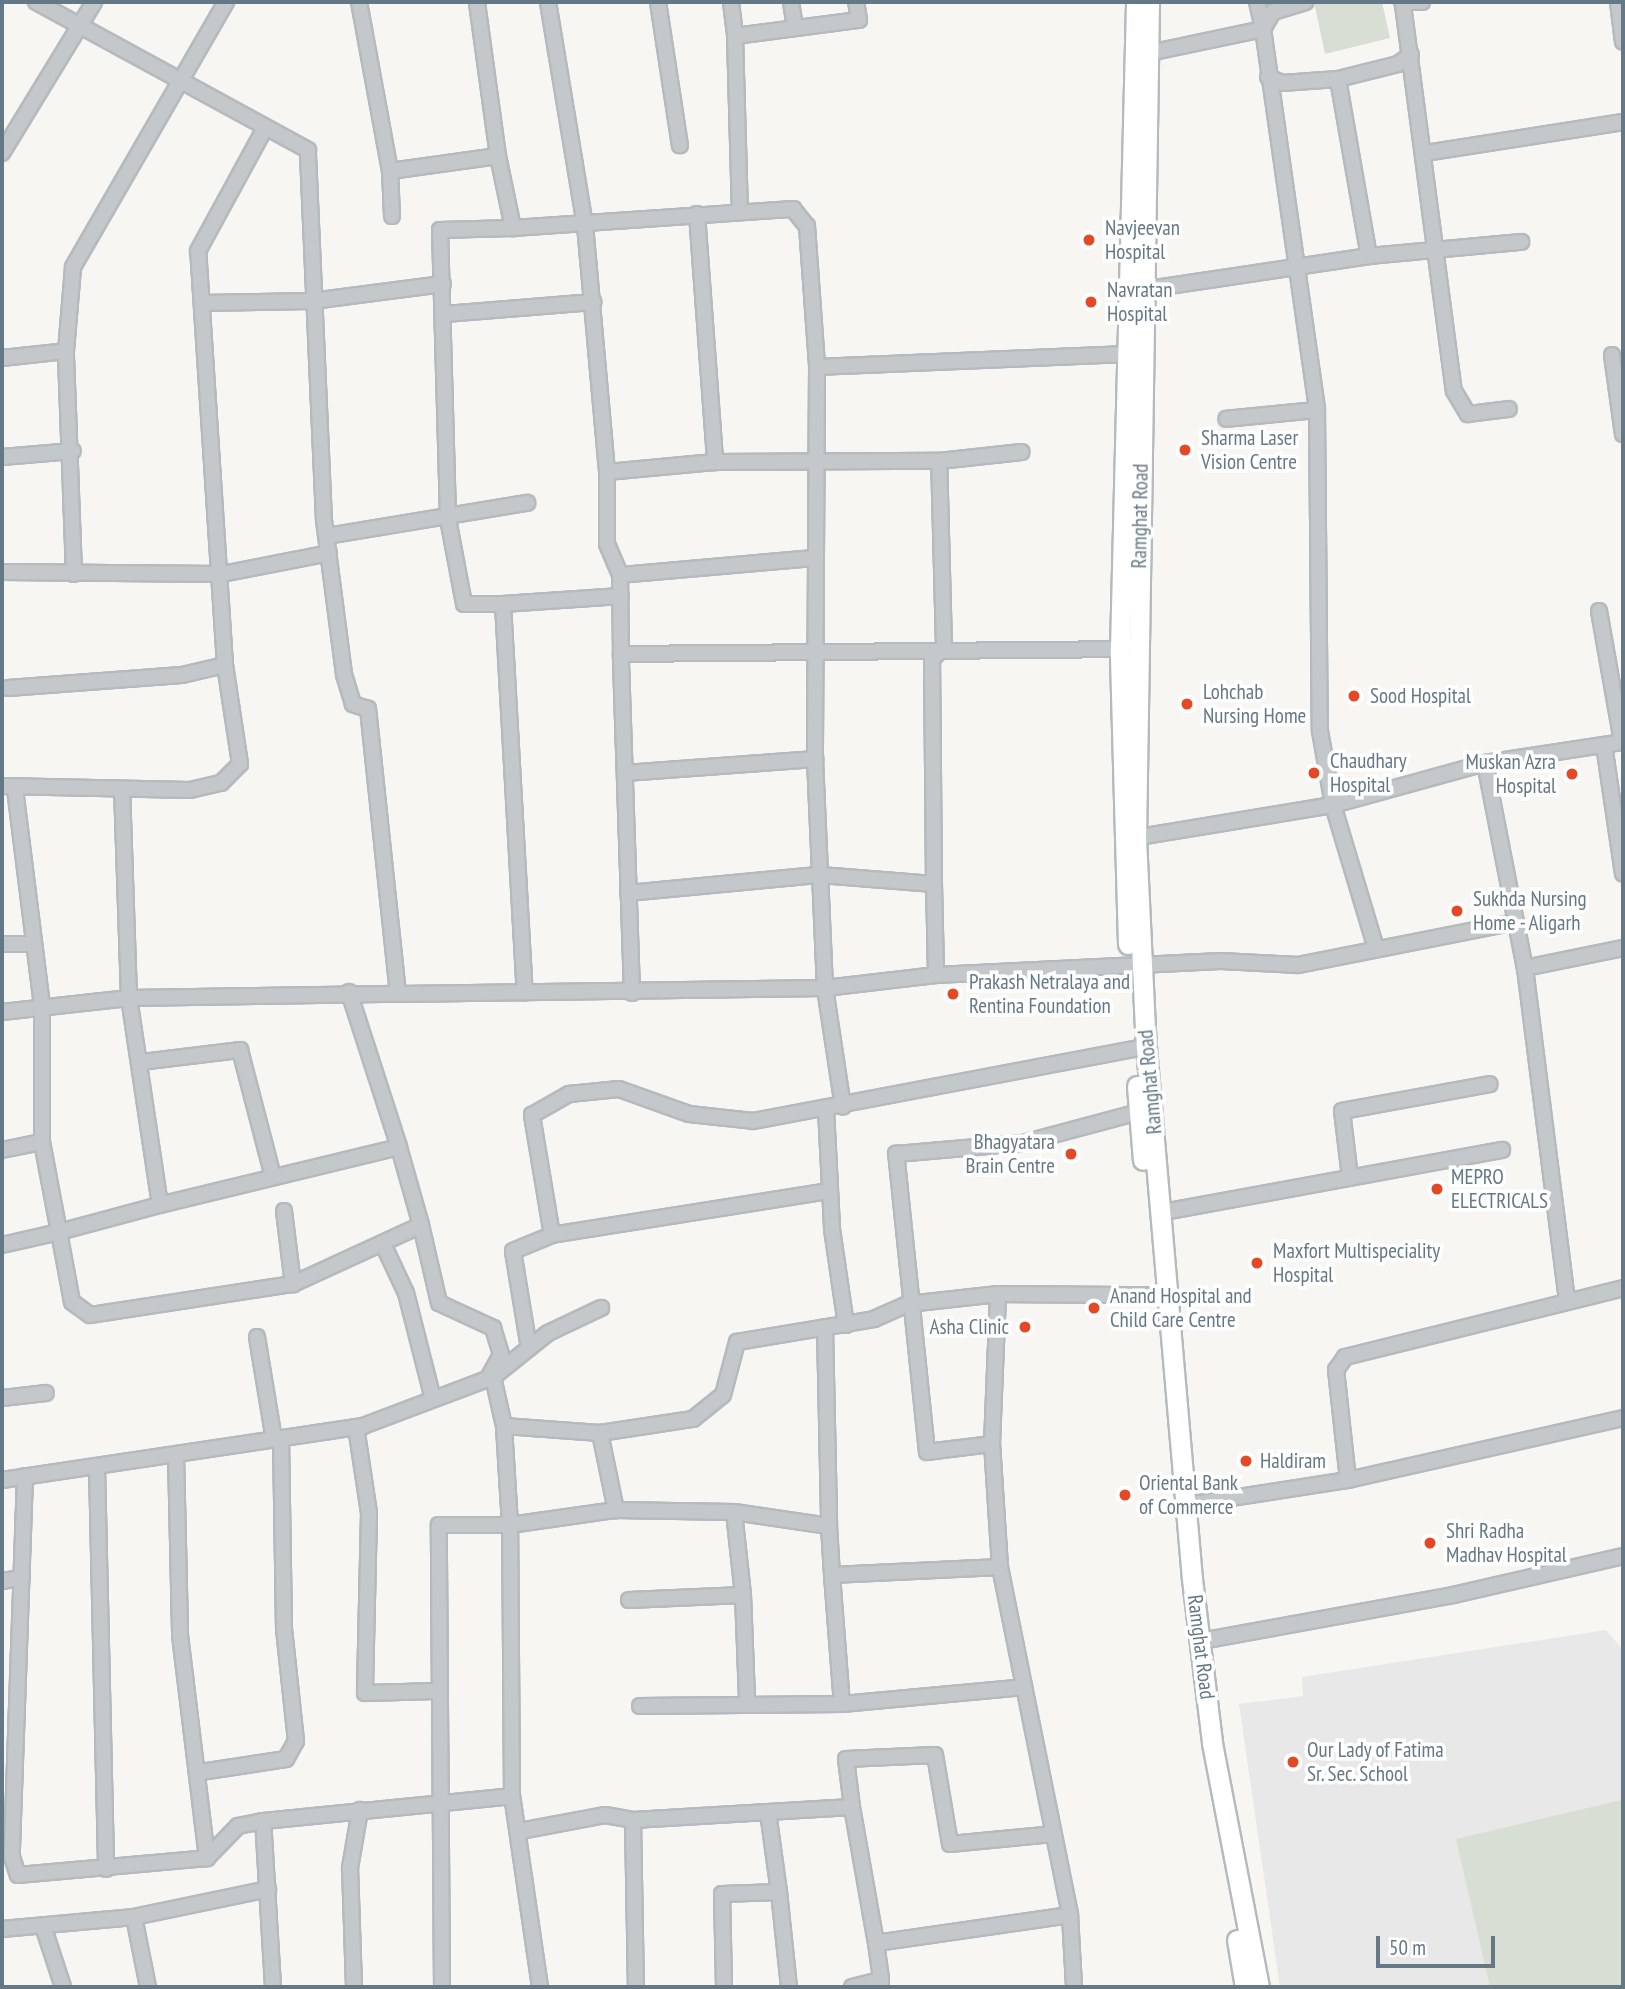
<!DOCTYPE html>
<style>
body{margin:0}
#map{position:relative;width:1625px;height:1989px;overflow:hidden;background:#f7f6f3;font-family:"PT Sans Narrow",sans-serif}
div>[style]{position:absolute}
[style*='--x']{left:calc(var(--x)*1px);top:calc(var(--y)*1px);width:calc(var(--w)*1px);rotate:calc(var(--a)*1deg)}
.built>*{inset:0;background:#e7e8e7}
.green>*{inset:0;background:#d8ded4}
.roads{filter:drop-shadow(2px 0 #b4babe) drop-shadow(-2px 0 #b4babe) drop-shadow(0 2px #b4babe) drop-shadow(0 -2px #b4babe)}
.street>*{height:14px;margin:-7px;padding:0 7px;transform-origin:7px;border-radius:7px;background:#c4c8cb}
.secondary>*{height:19px;margin:-9.5px;padding:0 9.5px;transform-origin:9.5px;border-radius:9.5px;background:#fff}
.dots>*{width:19px;height:19px;translate:-50% -50%;box-sizing:border-box;border:4px solid #fff;border-radius:50%}
span{translate:-50% -50%;white-space:nowrap;text-align:center;line-height:1.15;-webkit-text-stroke:7px #fff;paint-order:stroke}
.poi-label{font-size:21px;color:#657885}
.left{translate:0 -50%;text-align:left}
.right{translate:-100% -50%;text-align:right}
.street-label{font-size:21px;color:#657885}
.frame{position:absolute;inset:0;border:4px solid #657885;pointer-events:none}
.scale{position:absolute;left:1376px;top:1936px;width:119px;height:32px;box-sizing:border-box;border:4px solid #657885;border-top:0;padding-left:9px;font-size:21px;line-height:24px;white-space:nowrap;color:#657885;-webkit-text-stroke:5px #fff;paint-order:stroke}
</style>
<div id="map">
<div class="built">
<div style="clip-path:polygon(1606px 1630px,1623px 1650px,1623px 1987px,1280px 1987px,1239px 1704px,1303px 1696px,1302px 1677px)"></div>
</div>
<div class="green">
<div style="clip-path:polygon(1314px 2px,1382px 2px,1390px 38px,1325px 54px)"></div>
<div style="clip-path:polygon(1622px 1800px,1623px 1987px,1490px 1987px,1456px 1839px)"></div>
</div>
<div class="roads">
<div class="street">
<div style="--x:359;--y:2;--w:172;--a:79.6"></div>
<div style="--x:548;--y:2;--w:226;--a:80.6"></div>
<div style="--x:585;--y:225;--w:248;--a:84.9"></div>
<div style="--x:607;--y:472;--w:108;--a:-5.3"></div>
<div style="--x:715;--y:462;--w:224;--a:-0.3"></div>
<div style="--x:939;--y:461;--w:83;--a:-6.2"></div>
<div style="--x:658;--y:2;--w:145;--a:81.3"></div>
<div style="--x:731;--y:2;--w:34;--a:83"></div>
<div style="--x:735;--y:36;--w:125;--a:-7.4"></div>
<div style="--x:859;--y:20;--w:18;--a:-99"></div>
<div style="--x:791;--y:2;--w:26;--a:81"></div>
<div style="--x:1257;--y:2;--w:28;--a:77"></div>
<div style="--x:1402;--y:2;--w:20;--a:0"></div>
<div style="--x:1618;--y:2;--w:40;--a:82.9"></div>
<div style="--x:1403;--y:5;--w:389;--a:82.5"></div>
<div style="--x:1454;--y:391;--w:27;--a:59"></div>
<div style="--x:1468;--y:414;--w:41;--a:-7"></div>
<div style="--x:1263;--y:29;--w:20;--a:-60"></div>
<div style="--x:1273;--y:12;--w:34;--a:-17"></div>
<div style="--x:735;--y:36;--w:175;--a:88.4"></div>
<div style="--x:1149;--y:53;--w:116;--a:-11.9"></div>
<div style="--x:1263;--y:29;--w:385;--a:81.9"></div>
<div style="--x:1317;--y:410;--w:91;--a:174.4"></div>
<div style="--x:1268;--y:77;--w:15;--a:23"></div>
<div style="--x:1282;--y:83;--w:56;--a:-4.1"></div>
<div style="--x:1338;--y:79;--w:62;--a:-14"></div>
<div style="--x:1398;--y:64;--w:16;--a:-35"></div>
<div style="--x:1338;--y:79;--w:180;--a:80.1"></div>
<div style="--x:2;--y:153;--w:177;--a:-58.6"></div>
<div style="--x:1425;--y:153;--w:200;--a:-8.9"></div>
<div style="--x:498;--y:156;--w:74;--a:78.2"></div>
<div style="--x:513;--y:228;--w:281;--a:-3.9"></div>
<div style="--x:793;--y:209;--w:22;--a:51"></div>
<div style="--x:807;--y:226;--w:141;--a:85.9"></div>
<div style="--x:817;--y:367;--w:309;--a:-2.4"></div>
<div style="--x:697;--y:214;--w:249;--a:85.8"></div>
<div style="--x:392;--y:216;--w:45;--a:-92.5"></div>
<div style="--x:390;--y:171;--w:109;--a:-7.9"></div>
<div style="--x:498;--y:156;--w:155;--a:-97.8"></div>
<div style="--x:513;--y:228;--w:73;--a:178.4"></div>
<div style="--x:440;--y:230;--w:289;--a:88.4"></div>
<div style="--x:448;--y:519;--w:86;--a:79.3"></div>
<div style="--x:464;--y:604;--w:39;--a:0"></div>
<div style="--x:503;--y:604;--w:389;--a:86.8"></div>
<div style="--x:1142;--y:290;--w:230;--a:-8.5"></div>
<div style="--x:1369;--y:256;--w:153;--a:-5.3"></div>
<div style="--x:203;--y:303;--w:109;--a:-1.1"></div>
<div style="--x:312;--y:301;--w:132;--a:-7.4"></div>
<div style="--x:445;--y:314;--w:149;--a:-4.6"></div>
<div style="--x:1612;--y:355;--w:80;--a:82.1"></div>
<div style="--x:2;--y:358;--w:64;--a:-6.2"></div>
<div style="--x:817;--y:367;--w:392;--a:90.3"></div>
<div style="--x:815;--y:759;--w:229;--a:87.5"></div>
<div style="--x:825;--y:988;--w:120;--a:81.4"></div>
<div style="--x:1317;--y:410;--w:321;--a:89.5"></div>
<div style="--x:1320;--y:731;--w:75;--a:80"></div>
<div style="--x:1333;--y:805;--w:149;--a:73.3"></div>
<div style="--x:2;--y:457;--w:71;--a:-4.8"></div>
<div style="--x:607;--y:472;--w:72;--a:90"></div>
<div style="--x:607;--y:544;--w:34;--a:67"></div>
<div style="--x:327;--y:536;--w:203;--a:-9.4"></div>
<div style="--x:2;--y:572;--w:220;--a:0.5"></div>
<div style="--x:222;--y:574;--w:109;--a:-11.1"></div>
<div style="--x:74;--y:574;--w:223;--a:-92.1"></div>
<div style="--x:66;--y:351;--w:84;--a:-85.2"></div>
<div style="--x:73;--y:267;--w:306;--a:-60"></div>
<div style="--x:503;--y:604;--w:118;--a:-3.9"></div>
<div style="--x:1599;--y:611;--w:133;--a:80"></div>
<div style="--x:621;--y:654;--w:79;--a:-90.7"></div>
<div style="--x:620;--y:575;--w:196;--a:-5"></div>
<div style="--x:8;--y:688;--w:174;--a:-4.3"></div>
<div style="--x:182;--y:675;--w:44;--a:-13.1"></div>
<div style="--x:1604;--y:745;--w:130;--a:81.6"></div>
<div style="--x:1485;--y:763;--w:209;--a:79"></div>
<div style="--x:1525;--y:968;--w:334;--a:82.8"></div>
<div style="--x:625;--y:773;--w:191;--a:-4.2"></div>
<div style="--x:2;--y:786;--w:188;--a:1.2"></div>
<div style="--x:190;--y:790;--w:32;--a:-13"></div>
<div style="--x:221;--y:783;--w:27;--a:-45"></div>
<div style="--x:240;--y:764;--w:100;--a:-98.6"></div>
<div style="--x:225;--y:665;--w:415;--a:-93.7"></div>
<div style="--x:198;--y:251;--w:140;--a:-61.4"></div>
<div style="--x:15;--y:789;--w:220;--a:82.9"></div>
<div style="--x:42;--y:1007;--w:135;--a:90"></div>
<div style="--x:42;--y:1142;--w:92;--a:79.3"></div>
<div style="--x:59;--y:1232;--w:105;--a:-15"></div>
<div style="--x:160;--y:1205;--w:209;--a:-98.5"></div>
<div style="--x:129;--y:998;--w:208;--a:-91.9"></div>
<div style="--x:1127;--y:839;--w:209;--a:-9.4"></div>
<div style="--x:1333;--y:805;--w:158;--a:-15.4"></div>
<div style="--x:1485;--y:763;--w:140;--a:-8.7"></div>
<div style="--x:934;--y:884;--w:91;--a:88.7"></div>
<div style="--x:628;--y:893;--w:193;--a:-5.4"></div>
<div style="--x:820;--y:875;--w:114;--a:4.5"></div>
<div style="--x:934;--y:884;--w:225;--a:-90.5"></div>
<div style="--x:932;--y:659;--w:17;--a:-45"></div>
<div style="--x:944;--y:647;--w:186;--a:-91.5"></div>
<div style="--x:2;--y:944;--w:31;--a:0"></div>
<div style="--x:1525;--y:968;--w:100;--a:-11.5"></div>
<div style="--x:349;--y:992;--w:163;--a:72.1"></div>
<div style="--x:632;--y:993;--w:339;--a:-91.9"></div>
<div style="--x:621;--y:654;--w:509;--a:-0.56"></div>
<div style="--x:398;--y:994;--w:427;--a:-0.8"></div>
<div style="--x:825;--y:988;--w:112;--a:-6.7"></div>
<div style="--x:936;--y:975;--w:285;--a:-2.8"></div>
<div style="--x:1221;--y:961;--w:77;--a:3"></div>
<div style="--x:1298;--y:965;--w:222;--a:-11.2"></div>
<div style="--x:2;--y:1012;--w:128;--a:-6.3"></div>
<div style="--x:129;--y:998;--w:269;--a:-0.9"></div>
<div style="--x:398;--y:994;--w:287;--a:-96"></div>
<div style="--x:368;--y:709;--w:16;--a:-162"></div>
<div style="--x:353;--y:704;--w:31;--a:-107"></div>
<div style="--x:344;--y:674;--w:154;--a:-97.4"></div>
<div style="--x:324;--y:521;--w:371;--a:-92.5"></div>
<div style="--x:308;--y:150;--w:310;--a:-151.4"></div>
<div style="--x:141;--y:1062;--w:100;--a:-6.9"></div>
<div style="--x:240;--y:1050;--w:131;--a:75.4"></div>
<div style="--x:826;--y:1109;--w:120;--a:87.1"></div>
<div style="--x:832;--y:1229;--w:97;--a:81.7"></div>
<div style="--x:2;--y:1150;--w:41;--a:-11.3"></div>
<div style="--x:1350;--y:1177;--w:66;--a:-96.9"></div>
<div style="--x:1342;--y:1111;--w:150;--a:-10.3"></div>
<div style="--x:829;--y:1191;--w:280;--a:171"></div>
<div style="--x:552;--y:1235;--w:122;--a:-99.5"></div>
<div style="--x:532;--y:1115;--w:43;--a:-29.6"></div>
<div style="--x:569;--y:1094;--w:50;--a:-5.7"></div>
<div style="--x:619;--y:1089;--w:74;--a:19.7"></div>
<div style="--x:689;--y:1114;--w:64;--a:6.2"></div>
<div style="--x:753;--y:1121;--w:400;--a:-10.7"></div>
<div style="--x:284;--y:1211;--w:74;--a:83"></div>
<div style="--x:1158;--y:1213;--w:350;--a:-10.4"></div>
<div style="--x:421;--y:1225;--w:80;--a:77"></div>
<div style="--x:439;--y:1303;--w:60;--a:24.8"></div>
<div style="--x:493;--y:1328;--w:28;--a:73"></div>
<div style="--x:501;--y:1355;--w:26;--a:119"></div>
<div style="--x:383;--y:1244;--w:54;--a:64.9"></div>
<div style="--x:406;--y:1293;--w:109;--a:75.7"></div>
<div style="--x:2;--y:1245;--w:58;--a:-12.8"></div>
<div style="--x:59;--y:1232;--w:71;--a:79.5"></div>
<div style="--x:72;--y:1302;--w:22;--a:36"></div>
<div style="--x:90;--y:1315;--w:205;--a:-8.7"></div>
<div style="--x:293;--y:1284;--w:141;--a:-24.7"></div>
<div style="--x:421;--y:1225;--w:81;--a:-105.8"></div>
<div style="--x:399;--y:1147;--w:246;--a:166.4"></div>
<div style="--x:825;--y:1327;--w:199;--a:88.8"></div>
<div style="--x:257;--y:1337;--w:104;--a:80.6"></div>
<div style="--x:529;--y:1348;--w:98;--a:-99.4"></div>
<div style="--x:513;--y:1251;--w:42;--a:-22.3"></div>
<div style="--x:2;--y:1398;--w:44;--a:-6.5"></div>
<div style="--x:504;--y:1426;--w:96;--a:4.2"></div>
<div style="--x:600;--y:1433;--w:94;--a:-8.6"></div>
<div style="--x:693;--y:1419;--w:38;--a:-39"></div>
<div style="--x:723;--y:1395;--w:55;--a:-75.2"></div>
<div style="--x:737;--y:1342;--w:139;--a:-9.5"></div>
<div style="--x:874;--y:1319;--w:37;--a:-24"></div>
<div style="--x:908;--y:1304;--w:91;--a:-6.3"></div>
<div style="--x:998;--y:1294;--w:155;--a:0.4"></div>
<div style="--x:356;--y:1427;--w:87;--a:81.4"></div>
<div style="--x:369;--y:1513;--w:180;--a:91.3"></div>
<div style="--x:365;--y:1693;--w:73;--a:-1.6"></div>
<div style="--x:600;--y:1433;--w:79;--a:78.3"></div>
<div style="--x:992;--y:1444;--w:65;--a:173"></div>
<div style="--x:927;--y:1452;--w:300;--a:-95.9"></div>
<div style="--x:896;--y:1154;--w:127;--a:-5"></div>
<div style="--x:1023;--y:1143;--w:120;--a:-15"></div>
<div style="--x:176;--y:1455;--w:180;--a:88.7"></div>
<div style="--x:180;--y:1635;--w:225;--a:83.1"></div>
<div style="--x:97;--y:1467;--w:402;--a:88.7"></div>
<div style="--x:25;--y:1476;--w:381;--a:92"></div>
<div style="--x:12;--y:1857;--w:19;--a:72"></div>
<div style="--x:18;--y:1875;--w:190;--a:-5.1"></div>
<div style="--x:207;--y:1858;--w:45;--a:-45.9"></div>
<div style="--x:238;--y:1826;--w:25;--a:-11"></div>
<div style="--x:2;--y:1480;--w:365;--a:-8.5"></div>
<div style="--x:363;--y:1426;--w:139;--a:-20.7"></div>
<div style="--x:493;--y:1377;--w:70;--a:-38.7"></div>
<div style="--x:548;--y:1333;--w:59;--a:-25.3"></div>
<div style="--x:1348;--y:1480;--w:111;--a:-96.2"></div>
<div style="--x:1336;--y:1370;--w:16;--a:-55"></div>
<div style="--x:1345;--y:1357;--w:286;--a:-13.9"></div>
<div style="--x:1186;--y:1505;--w:164;--a:-8.8"></div>
<div style="--x:1348;--y:1480;--w:282;--a:-12.7"></div>
<div style="--x:734;--y:1512;--w:83;--a:83.8"></div>
<div style="--x:1000;--y:1567;--w:355;--a:78.6"></div>
<div style="--x:832;--y:1575;--w:129;--a:85.6"></div>
<div style="--x:2;--y:1581;--w:20;--a:-9"></div>
<div style="--x:629;--y:1600;--w:114;--a:-2.5"></div>
<div style="--x:743;--y:1595;--w:105;--a:87.8"></div>
<div style="--x:1201;--y:1641;--w:256;--a:-10.3"></div>
<div style="--x:1453;--y:1595;--w:174;--a:-12.9"></div>
<div style="--x:640;--y:1706;--w:202;--a:-0.6"></div>
<div style="--x:842;--y:1704;--w:183;--a:-5.3"></div>
<div style="--x:201;--y:1772;--w:86;--a:-8.7"></div>
<div style="--x:286;--y:1759;--w:21;--a:-61"></div>
<div style="--x:296;--y:1741;--w:113;--a:-96.1"></div>
<div style="--x:284;--y:1629;--w:191;--a:-90.9"></div>
<div style="--x:852;--y:1807;--w:48;--a:-97.1"></div>
<div style="--x:846;--y:1759;--w:89;--a:-2.6"></div>
<div style="--x:935;--y:1755;--w:90;--a:80.4"></div>
<div style="--x:950;--y:1844;--w:103;--a:-5.5"></div>
<div style="--x:768;--y:1812;--w:81;--a:82.2"></div>
<div style="--x:633;--y:1820;--w:167;--a:89"></div>
<div style="--x:520;--y:1831;--w:86;--a:-10.7"></div>
<div style="--x:605;--y:1815;--w:28;--a:10"></div>
<div style="--x:633;--y:1820;--w:219;--a:-3.4"></div>
<div style="--x:852;--y:1807;--w:138;--a:80"></div>
<div style="--x:876;--y:1943;--w:196;--a:-8.2"></div>
<div style="--x:1070;--y:1915;--w:72;--a:86.8"></div>
<div style="--x:134;--y:1917;--w:71;--a:78.7"></div>
<div style="--x:43;--y:1926;--w:64;--a:71.8"></div>
<div style="--x:2;--y:1929;--w:133;--a:-5.2"></div>
<div style="--x:134;--y:1917;--w:137;--a:-11.8"></div>
<div style="--x:876;--y:1943;--w:37;--a:82"></div>
<div style="--x:273;--y:1987;--w:166;--a:-93.4"></div>
<div style="--x:263;--y:1821;--w:250;--a:-5.7"></div>
<div style="--x:354;--y:1987;--w:119;--a:-91.9"></div>
<div style="--x:350;--y:1868;--w:59;--a:-80.2"></div>
<div style="--x:442;--y:1987;--w:462;--a:-90.4"></div>
<div style="--x:439;--y:1525;--w:71;--a:0"></div>
<div style="--x:510;--y:1525;--w:99;--a:-93.5"></div>
<div style="--x:504;--y:1426;--w:50;--a:-102.7"></div>
<div style="--x:540;--y:1987;--w:193;--a:-98.3"></div>
<div style="--x:512;--y:1796;--w:271;--a:-90.4"></div>
<div style="--x:510;--y:1525;--w:107;--a:-8.1"></div>
<div style="--x:616;--y:1510;--w:118;--a:1"></div>
<div style="--x:734;--y:1512;--w:96;--a:8.4"></div>
<div style="--x:829;--y:1526;--w:49;--a:86.5"></div>
<div style="--x:832;--y:1575;--w:168;--a:-2.7"></div>
<div style="--x:1000;--y:1567;--w:123;--a:-93.7"></div>
<div style="--x:992;--y:1444;--w:150;--a:-87.7"></div>
<div style="--x:724;--y:1987;--w:93;--a:-91.2"></div>
<div style="--x:722;--y:1894;--w:57;--a:-2"></div>
<div style="--x:779;--y:1892;--w:96;--a:84"></div>
<div style="--x:852;--y:1987;--w:30;--a:-14"></div>
<div style="--x:881;--y:1980;--w:7;--a:90"></div>
</div>
<div class="secondary">
<div style="--x:1149;--y:2;--w:836;--a:90.89"></div>
<div style="--x:1136;--y:838;--w:209;--a:87.3"></div>
<div style="--x:1146;--y:1047;--w:534;--a:85.06"></div>
<div style="--x:1192;--y:1579;--w:165;--a:83"></div>
<div style="--x:1212;--y:1743;--w:248;--a:79.1"></div>
<div style="--x:1128;--y:944;--w:295;--a:-91.6"></div>
<div style="--x:1120;--y:649;--w:647;--a:-88.58"></div>
<div style="--x:1137;--y:1086;--w:74;--a:85.4"></div>
<div style="--x:1237;--y:1940;--w:48;--a:80.3"></div>
</div>
</div>
<div class="dots">
<div style="left:1089px;top:240px;background:#e54825"></div>
<div style="left:1091px;top:302px;background:#e54825"></div>
<div style="left:1185px;top:450px;background:#e54825"></div>
<div style="left:1354px;top:696px;background:#e54825"></div>
<div style="left:1187px;top:704px;background:#e54825"></div>
<div style="left:1314px;top:773px;background:#e54825"></div>
<div style="left:1572px;top:774px;background:#e54825"></div>
<div style="left:1457px;top:911px;background:#e54825"></div>
<div style="left:953px;top:994px;background:#e54825"></div>
<div style="left:1071px;top:1154px;background:#e54825"></div>
<div style="left:1437px;top:1189px;background:#e54825"></div>
<div style="left:1257px;top:1263px;background:#e54825"></div>
<div style="left:1094px;top:1308px;background:#e54825"></div>
<div style="left:1025px;top:1327px;background:#e54825"></div>
<div style="left:1246px;top:1461px;background:#e54825"></div>
<div style="left:1125px;top:1495px;background:#e54825"></div>
<div style="left:1430px;top:1543px;background:#e54825"></div>
<div style="left:1293px;top:1762px;background:#e54825"></div>
</div>
<div class="poi-label">
<span class="left" style="left:1105px;top:240px">Navjeevan<br>Hospital</span>
<span class="left" style="left:1107px;top:302px">Navratan<br>Hospital</span>
<span class="left" style="left:1201px;top:450px">Sharma Laser<br>Vision Centre</span>
<span class="left" style="left:1203px;top:704px">Lohchab<br>Nursing Home</span>
<span class="left" style="left:1370px;top:696px">Sood Hospital</span>
<span class="left" style="left:1330px;top:773px">Chaudhary<br>Hospital</span>
<span class="right" style="left:1556px;top:774px">Muskan Azra<br>Hospital</span>
<span class="left" style="left:1473px;top:911px">Sukhda Nursing<br>Home - Aligarh</span>
<span class="left" style="left:969px;top:994px">Prakash Netralaya and<br>Rentina Foundation</span>
<span class="right" style="left:1055px;top:1154px">Bhagyatara<br>Brain Centre</span>
<span class="left" style="left:1451px;top:1189px">MEPRO<br>ELECTRICALS</span>
<span class="left" style="left:1273px;top:1263px">Maxfort Multispeciality<br>Hospital</span>
<span class="left" style="left:1110px;top:1308px">Anand Hospital and<br>Child Care Centre</span>
<span class="right" style="left:1009px;top:1327px">Asha Clinic</span>
<span class="left" style="left:1260px;top:1461px">Haldiram</span>
<span class="left" style="left:1139px;top:1495px">Oriental Bank<br>of Commerce</span>
<span class="left" style="left:1446px;top:1543px">Shri Radha<br>Madhav Hospital</span>
<span class="left" style="left:1307px;top:1762px">Our Lady of Fatima<br>Sr. Sec. School</span>
</div>
<div class="street-label">
<span style="left:1140px;top:516px;rotate:-89deg">Ramghat Road</span>
<span style="left:1150px;top:1082px;rotate:-95deg">Ramghat Road</span>
<span style="left:1201px;top:1647px;rotate:83deg">Ramghat Road</span>
</div>
<div class="frame"></div>
<div class="scale">50 m</div>
</div>
